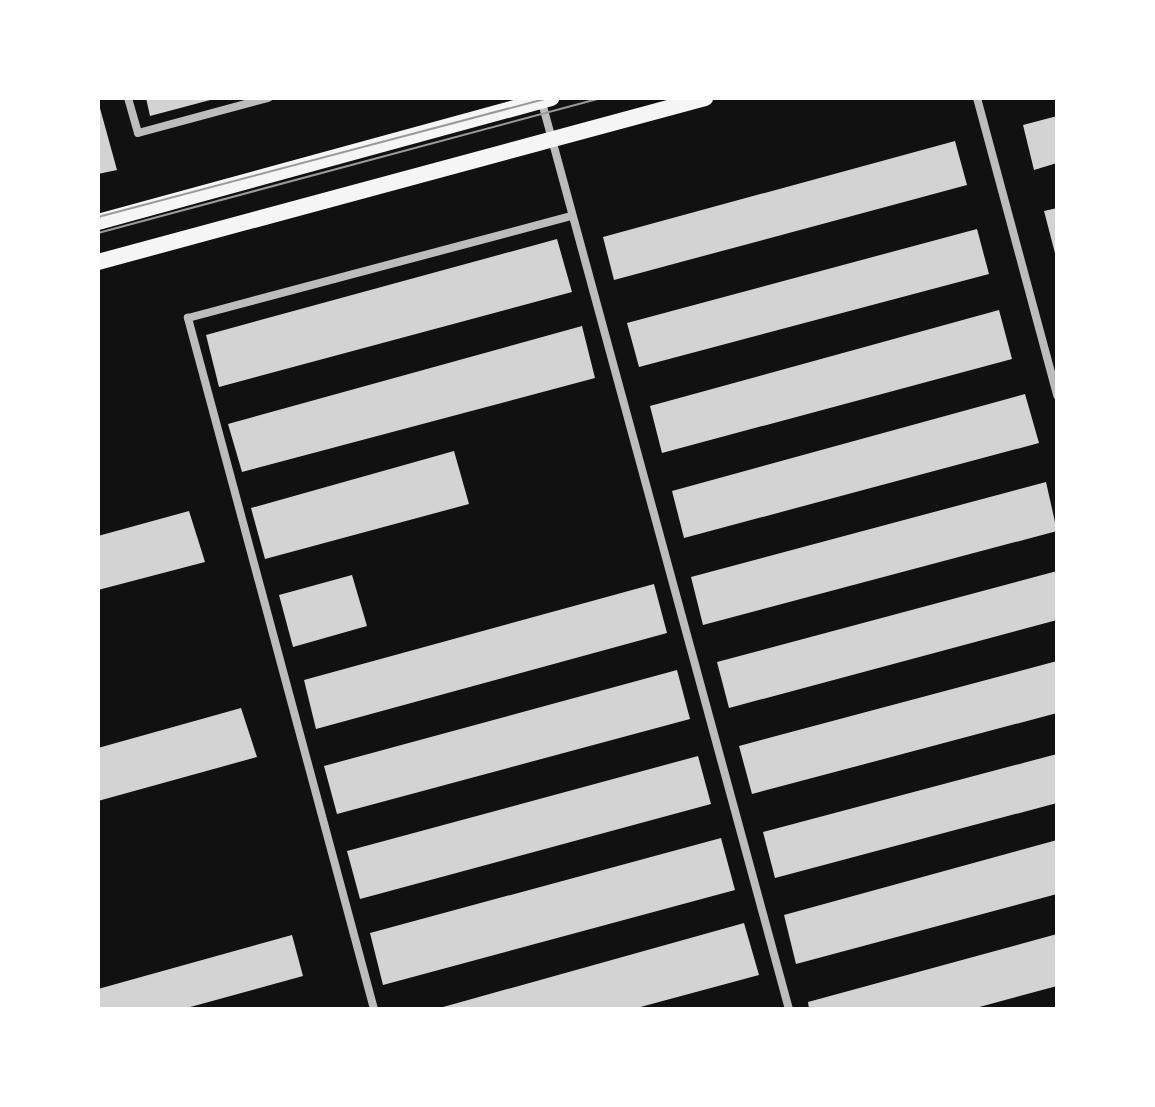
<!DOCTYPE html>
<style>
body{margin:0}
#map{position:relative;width:1155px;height:1107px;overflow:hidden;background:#111;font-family:Lato,sans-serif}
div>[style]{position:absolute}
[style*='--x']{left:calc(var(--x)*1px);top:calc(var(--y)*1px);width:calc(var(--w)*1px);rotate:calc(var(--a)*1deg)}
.building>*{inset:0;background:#d3d3d3}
.minor>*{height:8px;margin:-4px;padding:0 4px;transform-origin:4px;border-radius:4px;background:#bcbcbc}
.secondary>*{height:16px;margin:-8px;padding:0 8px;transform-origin:8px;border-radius:8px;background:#f5f5f5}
.tram>*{height:2px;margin:-1px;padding:0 1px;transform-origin:1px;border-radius:1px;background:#9a9a9a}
span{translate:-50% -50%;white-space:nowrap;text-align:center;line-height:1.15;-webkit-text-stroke:6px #fff;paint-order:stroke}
.frame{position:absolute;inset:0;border:100px solid #fff;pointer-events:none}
</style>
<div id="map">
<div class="building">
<div style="clip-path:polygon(146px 98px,214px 98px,214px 99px,150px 116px)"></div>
<div style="clip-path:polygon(98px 101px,117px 170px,98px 174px)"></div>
<div style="clip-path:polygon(1057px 116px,1057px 163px,1034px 170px,1023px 125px)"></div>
<div style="clip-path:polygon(955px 141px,967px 185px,614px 280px,603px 237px)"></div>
<div style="clip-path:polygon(1057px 208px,1057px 257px,1056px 257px,1044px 211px)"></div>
<div style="clip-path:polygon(977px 229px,989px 274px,639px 367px,627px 323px)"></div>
<div style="clip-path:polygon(557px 239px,572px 292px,219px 387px,206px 335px)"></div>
<div style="clip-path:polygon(999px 310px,1012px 359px,662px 453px,650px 406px)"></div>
<div style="clip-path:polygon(582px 326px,595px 378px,242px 472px,228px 424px)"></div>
<div style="clip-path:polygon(1025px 394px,1039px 443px,684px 538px,672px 491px)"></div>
<div style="clip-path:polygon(454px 451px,469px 504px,265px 559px,251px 508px)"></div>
<div style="clip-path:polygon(1046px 482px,1057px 531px,703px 625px,691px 577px)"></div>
<div style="clip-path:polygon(189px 511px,205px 562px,98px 590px,98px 536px)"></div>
<div style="clip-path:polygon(1057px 571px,1057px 620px,729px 708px,717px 662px)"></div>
<div style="clip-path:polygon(352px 575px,367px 626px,293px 647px,279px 595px)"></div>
<div style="clip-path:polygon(654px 584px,667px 633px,316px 729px,304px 680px)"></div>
<div style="clip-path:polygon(1057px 661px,1057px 713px,752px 794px,739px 746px)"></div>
<div style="clip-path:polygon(677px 670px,690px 719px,337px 814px,324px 766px)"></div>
<div style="clip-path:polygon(241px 708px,257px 757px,98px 801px,98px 748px)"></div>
<div style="clip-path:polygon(1057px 754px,1057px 803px,775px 878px,763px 832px)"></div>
<div style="clip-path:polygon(698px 756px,711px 804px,360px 899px,347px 851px)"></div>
<div style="clip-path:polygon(721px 838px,735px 890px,383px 985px,370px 933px)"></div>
<div style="clip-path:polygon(1057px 840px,1057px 894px,796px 964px,784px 915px)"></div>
<div style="clip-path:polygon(744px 923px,759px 975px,633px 1009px,436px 1009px)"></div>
<div style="clip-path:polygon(1057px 934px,1057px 986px,972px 1009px,809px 1009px,808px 1002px)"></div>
<div style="clip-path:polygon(292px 935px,303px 976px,183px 1009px,98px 1009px,98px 989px)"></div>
</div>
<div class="minor">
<div style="--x:128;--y:98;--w:36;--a:74"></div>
<div style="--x:138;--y:133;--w:135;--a:-15.1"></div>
<div style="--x:977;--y:98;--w:308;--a:74.9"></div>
<div style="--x:541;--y:99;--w:943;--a:74.76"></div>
<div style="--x:374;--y:1009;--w:716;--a:-105.07"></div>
<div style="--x:188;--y:318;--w:397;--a:-14.9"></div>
</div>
<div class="secondary">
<div style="--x:98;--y:222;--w:470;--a:-15.3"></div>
<div style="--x:98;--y:262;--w:629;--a:-15.12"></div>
</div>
<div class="tram">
<div style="--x:98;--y:217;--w:465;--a:-14.8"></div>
<div style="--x:98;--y:233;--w:521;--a:-15.02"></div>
</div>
<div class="frame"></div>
</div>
